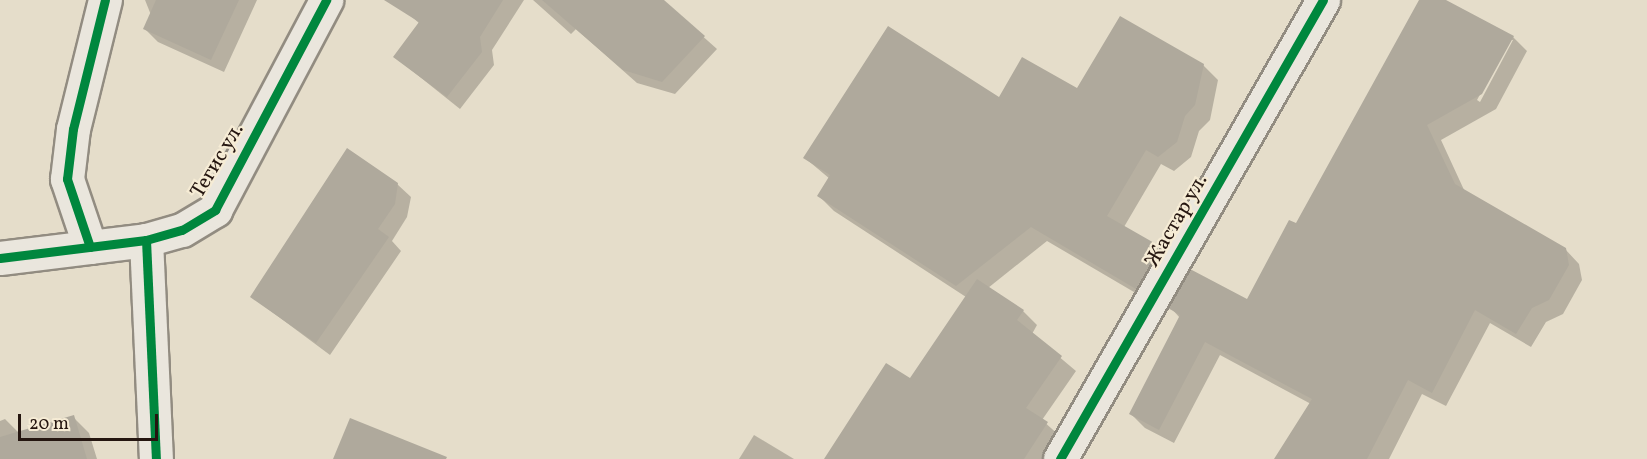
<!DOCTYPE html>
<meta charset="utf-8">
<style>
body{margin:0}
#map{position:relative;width:1647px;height:459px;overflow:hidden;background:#e5ddca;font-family:Vollkorn,serif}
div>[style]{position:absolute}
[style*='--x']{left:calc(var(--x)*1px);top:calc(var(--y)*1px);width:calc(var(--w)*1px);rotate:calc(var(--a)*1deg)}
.shadow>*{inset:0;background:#0003}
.building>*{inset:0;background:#afa99c}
.roads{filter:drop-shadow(2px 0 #928c81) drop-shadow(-2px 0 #928c81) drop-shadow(0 2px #928c81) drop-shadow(0 -2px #928c81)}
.minor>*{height:33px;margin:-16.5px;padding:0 16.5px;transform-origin:16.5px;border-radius:16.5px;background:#eae6dd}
.cycleway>*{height:9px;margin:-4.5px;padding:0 4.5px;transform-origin:4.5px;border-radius:4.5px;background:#00873e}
span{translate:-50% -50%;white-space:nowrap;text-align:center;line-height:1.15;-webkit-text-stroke:4.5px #f6ecd5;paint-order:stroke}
.street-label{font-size:21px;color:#251610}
.scale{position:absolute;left:18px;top:414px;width:140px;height:27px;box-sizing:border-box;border:3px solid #251610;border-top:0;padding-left:8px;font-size:18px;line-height:21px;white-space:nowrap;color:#251610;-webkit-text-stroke:4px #f6ecd5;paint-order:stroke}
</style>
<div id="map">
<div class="shadow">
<div style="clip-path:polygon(145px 0,257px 0,224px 72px,158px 42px,145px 29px,151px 15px)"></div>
<div style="clip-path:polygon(426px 0,524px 0,492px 50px,494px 65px,460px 109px,395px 57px,420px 24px,411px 16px)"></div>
<div style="clip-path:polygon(533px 0,662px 0,717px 49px,675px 94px,637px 83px,576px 29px,571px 34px)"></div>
<div style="clip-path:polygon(evenodd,1420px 0,1442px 0,1513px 37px,1527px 51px,1496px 109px,1441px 140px,1465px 192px,1565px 249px,1579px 264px,1582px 280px,1563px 314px,1546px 322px,1531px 347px,1490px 323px,1446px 406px,1422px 394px,1389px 459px,1275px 459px,1311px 404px,1220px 355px,1174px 443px,1145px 428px,1131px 414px,1180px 318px,1170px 307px,1248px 301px,1297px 225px,1420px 0,1510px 40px,1513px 40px,1480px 102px,1477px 100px,1510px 40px)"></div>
<div style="clip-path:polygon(1203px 65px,1218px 80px,1210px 120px,1199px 131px,1191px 157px,1174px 171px,1161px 164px,1124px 227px,1155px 246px,1170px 260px,1151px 302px,1047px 241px,988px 288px,1023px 311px,1037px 325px,1032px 334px,1076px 371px,1042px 420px,1061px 437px,1048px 459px,826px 459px,911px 380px,966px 297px,834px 211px,819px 196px,830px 179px,805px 158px,1000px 99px,1078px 90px)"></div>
<div style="clip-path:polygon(397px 184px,411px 197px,407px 217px,392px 241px,401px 251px,330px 355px,252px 297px)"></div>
<div style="clip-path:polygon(73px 417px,89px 433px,97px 459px,0 459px,0 421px,5px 419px,19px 433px)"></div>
<div style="clip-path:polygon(754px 435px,794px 459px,739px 459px)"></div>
</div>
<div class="building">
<div style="clip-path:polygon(156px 0,239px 0,211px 60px,143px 29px)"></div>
<div style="clip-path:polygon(384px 0,503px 0,480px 37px,482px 52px,447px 97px,393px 57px,419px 22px)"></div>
<div style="clip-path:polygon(542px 0,664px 0,705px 36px,662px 82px,623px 70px)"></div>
<div style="clip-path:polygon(1419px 0,1446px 0,1514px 36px,1482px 94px,1427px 125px,1455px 184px,1566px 248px,1569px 265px,1549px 300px,1532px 308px,1516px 334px,1475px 310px,1432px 393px,1408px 380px,1367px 459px,1274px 459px,1312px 399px,1205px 342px,1159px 430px,1129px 414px,1180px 315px,1168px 308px,1190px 269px,1247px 299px,1289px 220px,1296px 223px)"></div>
<div style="clip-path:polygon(1120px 16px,1204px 64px,1195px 105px,1185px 116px,1177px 142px,1158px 157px,1146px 150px,1107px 216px,1156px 244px,1153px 250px,1157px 252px,1136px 289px,1031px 227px,956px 286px,817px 196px,830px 175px,803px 158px,888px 26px,999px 97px,1022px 57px,1077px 88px)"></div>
<div style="clip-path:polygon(347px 148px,398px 183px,395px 204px,378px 229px,389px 237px,316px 343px,250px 297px)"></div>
<div style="clip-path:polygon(977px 279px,1024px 310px,1017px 320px,1062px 356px,1026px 408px,1048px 422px,1024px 459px,824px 459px,886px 363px,910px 378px)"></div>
<div style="clip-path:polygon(74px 415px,87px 459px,0 459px,0 437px)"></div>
<div style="clip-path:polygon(350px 418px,447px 457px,446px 459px,333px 459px)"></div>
</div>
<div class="roads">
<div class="minor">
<div style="--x:146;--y:240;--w:219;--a:87.4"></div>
<div style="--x:90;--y:247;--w:72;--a:-108.7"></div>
<div style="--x:67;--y:179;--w:50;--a:-83.2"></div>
<div style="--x:73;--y:129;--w:133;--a:-76.1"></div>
<div style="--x:0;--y:258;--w:147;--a:-7"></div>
<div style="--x:146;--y:240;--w:37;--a:-16"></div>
<div style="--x:182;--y:230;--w:39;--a:-31"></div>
<div style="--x:215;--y:210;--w:238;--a:-62.1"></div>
<div style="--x:1060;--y:459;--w:529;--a:-60.19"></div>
</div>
</div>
<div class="cycleway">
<div style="--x:146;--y:240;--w:219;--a:87.4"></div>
<div style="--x:90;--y:247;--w:72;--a:-108.7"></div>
<div style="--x:67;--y:179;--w:50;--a:-83.2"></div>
<div style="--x:73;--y:129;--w:133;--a:-76.1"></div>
<div style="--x:0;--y:258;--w:147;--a:-7"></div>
<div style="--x:146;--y:240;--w:37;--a:-16"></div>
<div style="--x:182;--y:230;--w:39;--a:-31"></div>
<div style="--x:215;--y:210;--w:238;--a:-62.1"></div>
<div style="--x:1060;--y:459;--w:529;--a:-60.19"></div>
</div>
<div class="street-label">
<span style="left:218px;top:161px;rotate:-59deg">Тегис ул.</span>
<span style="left:1177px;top:221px;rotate:-60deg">Жастар ул.</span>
</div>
<div class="scale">20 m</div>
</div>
